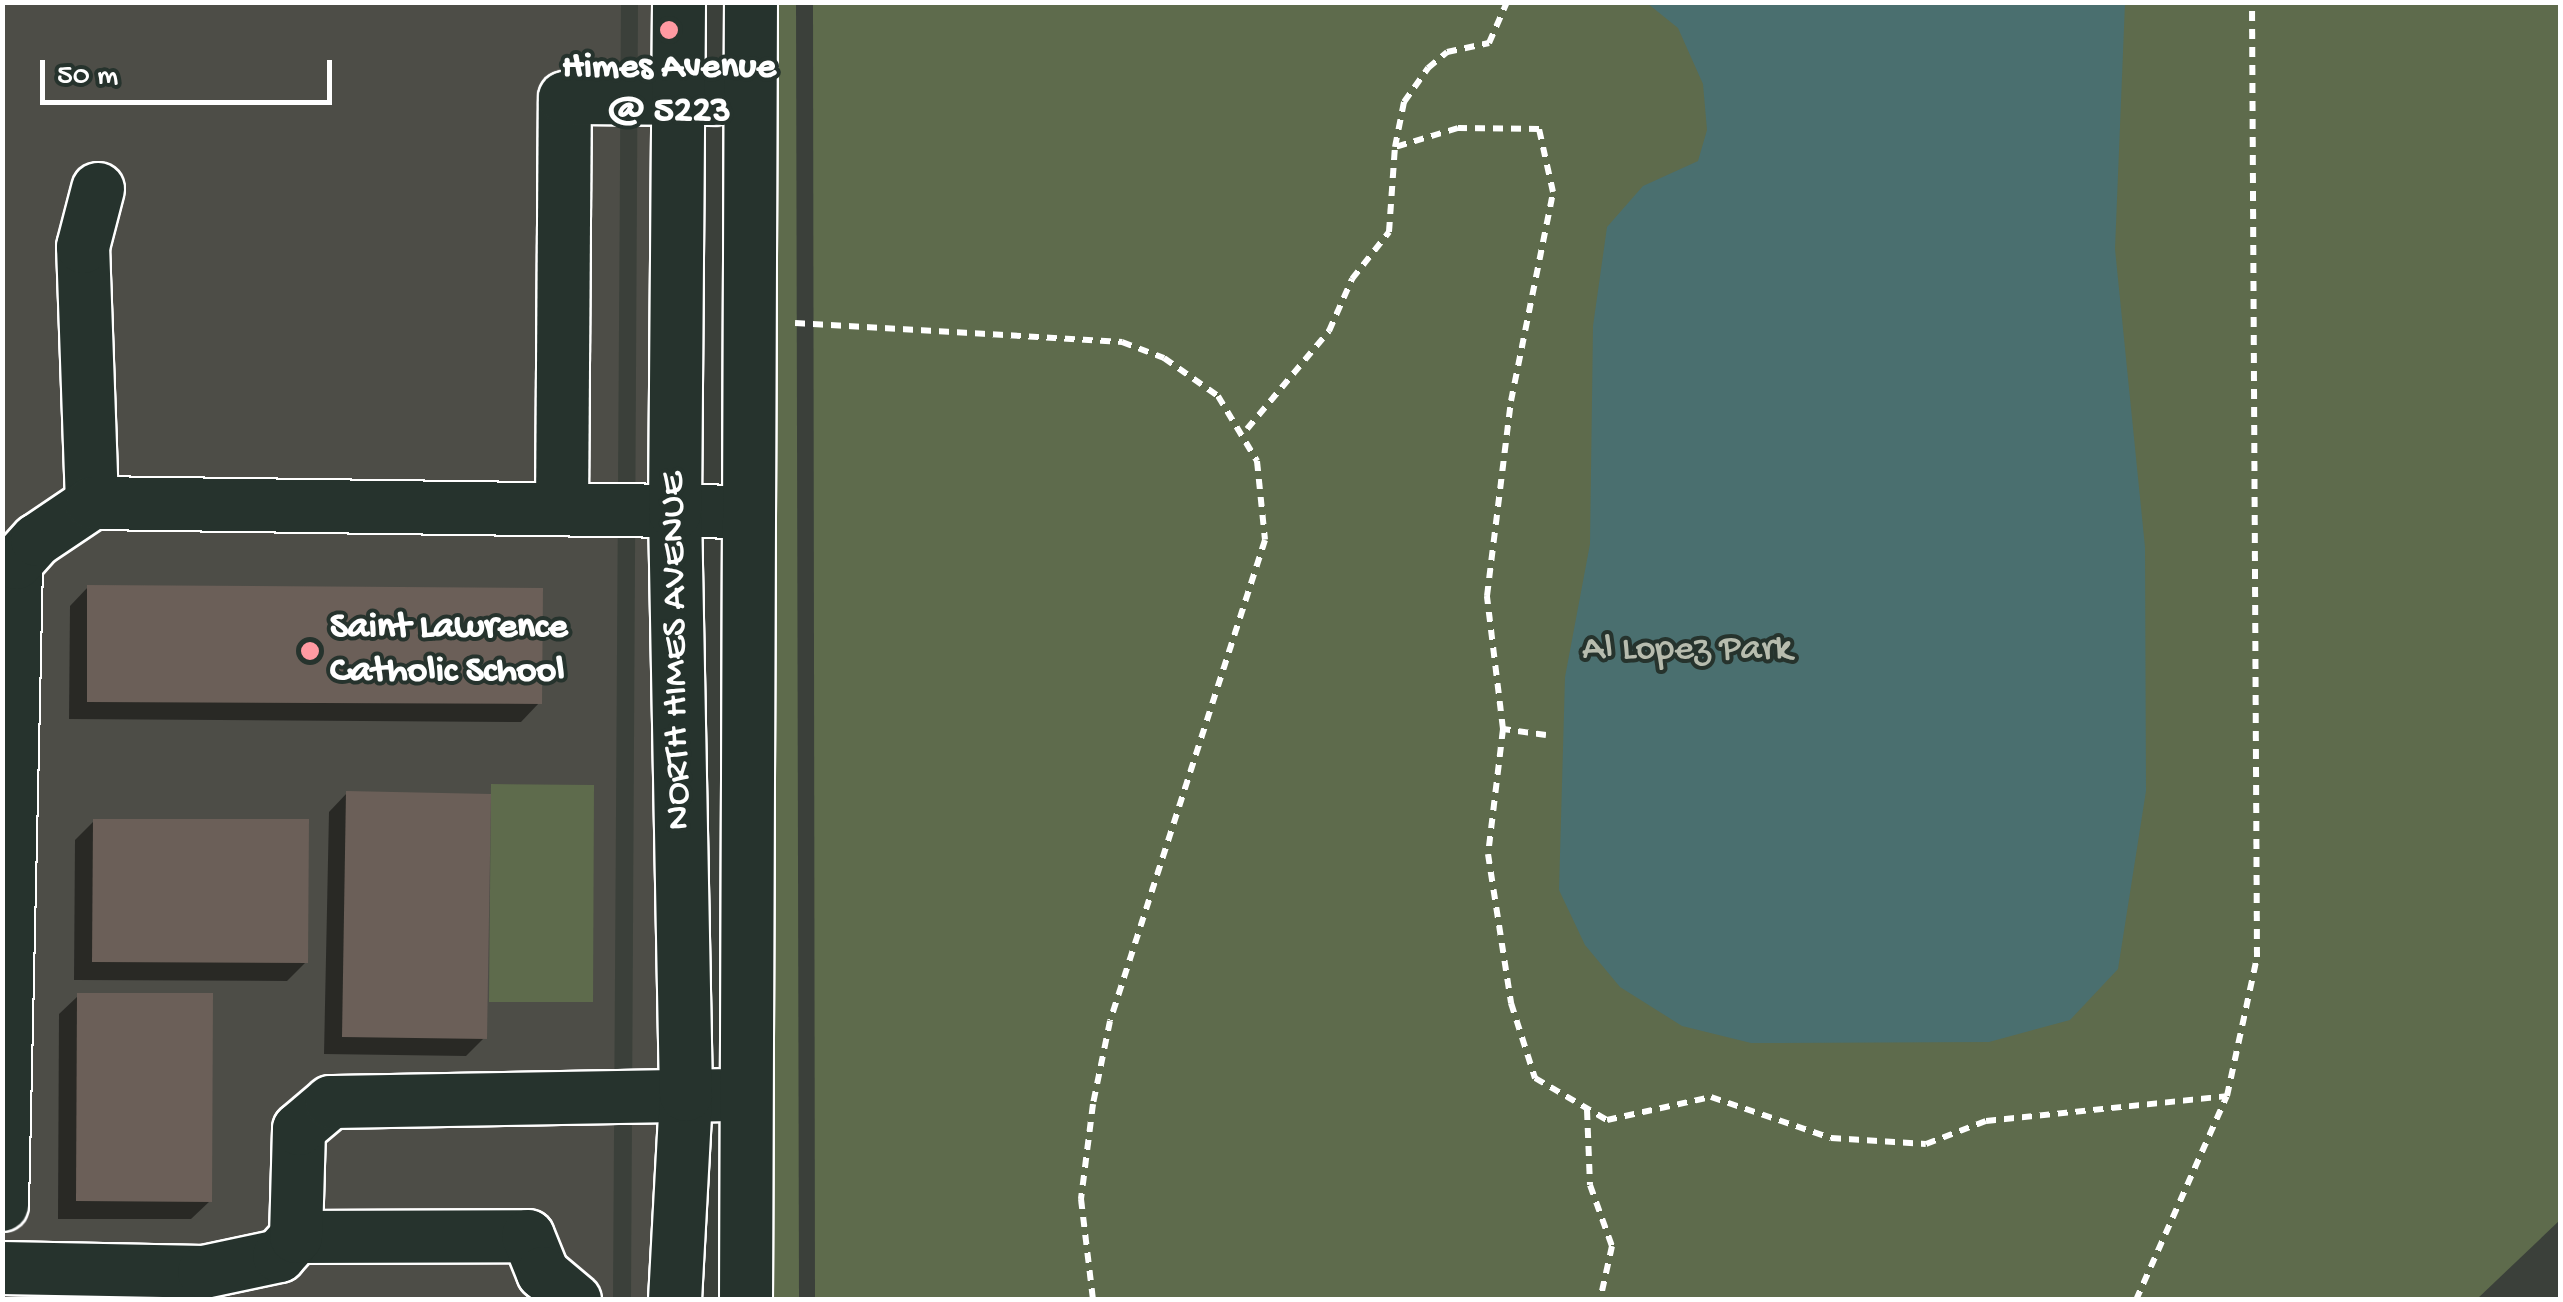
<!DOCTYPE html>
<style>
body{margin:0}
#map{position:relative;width:2563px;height:1302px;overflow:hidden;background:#3b403a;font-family:"Gochi Hand",sans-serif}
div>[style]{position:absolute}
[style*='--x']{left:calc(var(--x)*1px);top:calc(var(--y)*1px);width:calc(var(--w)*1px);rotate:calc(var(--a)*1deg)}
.built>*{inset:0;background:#4d4d47}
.green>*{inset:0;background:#5e6b4c}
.water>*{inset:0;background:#4a6f6f}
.shadow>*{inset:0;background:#0007}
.building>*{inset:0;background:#6b5f58}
.path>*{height:6px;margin-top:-3px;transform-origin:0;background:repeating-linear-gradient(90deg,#fff 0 10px,transparent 0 18px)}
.roads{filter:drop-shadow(2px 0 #fff) drop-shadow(-2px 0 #fff) drop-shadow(0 2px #fff) drop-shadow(0 -2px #fff)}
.minor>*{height:52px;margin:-26px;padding:0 26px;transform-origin:26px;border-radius:26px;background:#26332d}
.dots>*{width:28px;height:28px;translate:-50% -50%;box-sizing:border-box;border:5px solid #26332d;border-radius:50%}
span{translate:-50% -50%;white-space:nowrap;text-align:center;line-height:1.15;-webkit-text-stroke:8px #26332d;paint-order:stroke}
.poi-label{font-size:38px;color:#fff;font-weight:700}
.left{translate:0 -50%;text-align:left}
.street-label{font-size:38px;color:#fff}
.park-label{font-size:38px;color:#b7bcae}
.frame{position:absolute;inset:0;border:5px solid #fff;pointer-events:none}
.scale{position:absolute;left:40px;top:60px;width:292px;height:45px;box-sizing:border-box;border:5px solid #fff;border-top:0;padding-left:12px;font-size:30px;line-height:35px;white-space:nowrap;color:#fff;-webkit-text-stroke:8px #26332d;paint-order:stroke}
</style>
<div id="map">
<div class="built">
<div style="clip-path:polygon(659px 2px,665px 1095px,654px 1299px,631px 1300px,638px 3px)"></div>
<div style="clip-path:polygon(3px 3px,621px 3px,613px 1299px,3px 1300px)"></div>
</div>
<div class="green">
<div style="clip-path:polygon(796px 2px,799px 1299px,766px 1300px,772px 3px)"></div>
<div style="clip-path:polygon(813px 3px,2560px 3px,2560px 1220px,2476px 1300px,815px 1299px)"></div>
<div style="clip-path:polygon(491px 784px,594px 785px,593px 1002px,489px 1002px)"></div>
</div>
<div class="water">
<div style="clip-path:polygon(1647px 3px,2125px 3px,2115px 249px,2145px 547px,2146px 791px,2118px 969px,2070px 1020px,1989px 1042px,1751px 1043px,1682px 1026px,1620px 987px,1585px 945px,1559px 890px,1565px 677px,1590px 544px,1593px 326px,1607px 227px,1643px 186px,1698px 161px,1707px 130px,1703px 84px,1678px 28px)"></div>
</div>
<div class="shadow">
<div style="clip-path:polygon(88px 587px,539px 703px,521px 722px,69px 719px,70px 606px)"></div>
<div style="clip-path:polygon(347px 793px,484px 1038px,466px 1056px,324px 1054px,329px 812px)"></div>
<div style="clip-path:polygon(94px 821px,306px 962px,287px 981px,74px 980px,75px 840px)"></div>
<div style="clip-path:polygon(78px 996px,210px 1201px,191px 1219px,58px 1219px,59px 1014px)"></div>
</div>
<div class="building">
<div style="clip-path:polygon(87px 585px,543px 588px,542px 704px,87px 702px)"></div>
<div style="clip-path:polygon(346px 791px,491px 794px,487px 1039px,342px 1037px)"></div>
<div style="clip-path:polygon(93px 819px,309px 819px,308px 963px,92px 962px)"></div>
<div style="clip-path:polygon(77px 993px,213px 993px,212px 1202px,76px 1201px)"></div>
</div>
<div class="path">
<div style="--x:795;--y:323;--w:328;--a:3.3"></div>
<div style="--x:1122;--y:342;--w:45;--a:20.9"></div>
<div style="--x:1164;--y:358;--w:66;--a:35.1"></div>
<div style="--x:1218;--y:396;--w:76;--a:59"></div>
<div style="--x:1257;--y:461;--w:79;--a:84.2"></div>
<div style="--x:1265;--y:540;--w:505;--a:107.86"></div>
<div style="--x:1110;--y:1021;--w:85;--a:101.6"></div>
<div style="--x:1093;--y:1104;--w:96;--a:97.2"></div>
<div style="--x:1081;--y:1199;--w:102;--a:83.2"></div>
<div style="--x:1247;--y:429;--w:128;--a:-50.1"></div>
<div style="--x:1329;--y:331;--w:57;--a:-66.1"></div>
<div style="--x:1352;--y:279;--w:60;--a:-51.8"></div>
<div style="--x:1389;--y:232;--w:85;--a:-86"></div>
<div style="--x:1503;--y:729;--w:134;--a:-96.9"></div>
<div style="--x:1487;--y:596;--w:196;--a:-83"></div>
<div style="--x:1511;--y:401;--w:213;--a:-78.6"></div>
<div style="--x:1553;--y:192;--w:65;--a:-102.5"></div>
<div style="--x:1539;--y:129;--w:81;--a:-179.3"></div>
<div style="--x:1458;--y:128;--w:66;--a:163.2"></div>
<div style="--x:1395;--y:147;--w:46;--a:-78.7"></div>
<div style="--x:1404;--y:102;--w:42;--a:-54.8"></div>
<div style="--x:1428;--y:68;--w:25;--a:-40"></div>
<div style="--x:1447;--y:52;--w:43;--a:-12.1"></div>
<div style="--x:1489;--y:43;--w:45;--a:-66.3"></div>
<div style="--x:1546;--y:735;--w:43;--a:-172.1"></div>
<div style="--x:1503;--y:729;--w:126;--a:96.8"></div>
<div style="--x:1488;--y:854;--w:151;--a:81.2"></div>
<div style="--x:1511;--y:1003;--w:79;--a:72.3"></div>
<div style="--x:1535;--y:1078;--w:83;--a:30.3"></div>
<div style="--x:1607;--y:1120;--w:107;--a:-12.5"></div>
<div style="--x:1711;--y:1097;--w:127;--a:18.9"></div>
<div style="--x:1831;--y:1138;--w:95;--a:3.6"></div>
<div style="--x:1926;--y:1144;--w:64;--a:-21"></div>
<div style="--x:1986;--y:1121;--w:242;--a:-5.9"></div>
<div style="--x:1587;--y:1110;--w:75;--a:87.7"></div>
<div style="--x:1590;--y:1185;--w:65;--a:70.2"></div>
<div style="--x:1612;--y:1246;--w:55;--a:102.5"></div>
<div style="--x:2136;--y:1300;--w:223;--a:-66"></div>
<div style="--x:2227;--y:1096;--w:142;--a:-77.8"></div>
<div style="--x:2257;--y:957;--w:955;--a:-90.3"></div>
</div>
<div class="roads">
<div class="minor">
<div style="--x:92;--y:503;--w:256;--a:-92"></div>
<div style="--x:83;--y:247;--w:60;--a:-75.5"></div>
<div style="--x:562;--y:509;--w:411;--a:-89.6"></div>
<div style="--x:565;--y:98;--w:149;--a:0.4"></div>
<div style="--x:2;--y:1205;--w:642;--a:-88.75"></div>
<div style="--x:16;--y:563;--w:31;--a:-48"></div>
<div style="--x:37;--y:540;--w:66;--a:-33.9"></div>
<div style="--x:92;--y:503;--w:657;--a:0.78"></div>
<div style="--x:296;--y:1237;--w:232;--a:-0.2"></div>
<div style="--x:528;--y:1236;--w:40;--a:68"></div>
<div style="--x:543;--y:1273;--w:42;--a:40.2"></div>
<div style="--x:2;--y:1268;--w:202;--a:1.1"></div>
<div style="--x:204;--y:1272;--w:77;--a:-12"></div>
<div style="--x:279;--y:1256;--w:25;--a:-48"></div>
<div style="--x:296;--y:1237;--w:108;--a:-88.4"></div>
<div style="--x:299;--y:1129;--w:42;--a:-40.2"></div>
<div style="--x:331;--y:1102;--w:389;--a:-1"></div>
<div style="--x:675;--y:1300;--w:205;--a:-86.9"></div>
<div style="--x:686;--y:1095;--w:582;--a:-91.08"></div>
<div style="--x:675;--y:513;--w:511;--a:-89.55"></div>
<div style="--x:746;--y:1300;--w:1298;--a:-89.78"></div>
</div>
</div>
<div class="dots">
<div style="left:669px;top:30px;background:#ff9aa2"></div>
<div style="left:310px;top:651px;background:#ff9aa2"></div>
</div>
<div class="poi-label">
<span style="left:669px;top:91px">Himes Avenue<br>@ 5223</span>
<span class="left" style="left:330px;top:651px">Saint Lawrence<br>Catholic School</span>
</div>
<div class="street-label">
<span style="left:678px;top:651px;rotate:-91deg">NORTH HIMES AVENUE</span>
</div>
<div class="park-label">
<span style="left:1687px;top:651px">Al Lopez Park</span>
</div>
<div class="frame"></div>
<div class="scale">50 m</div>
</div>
